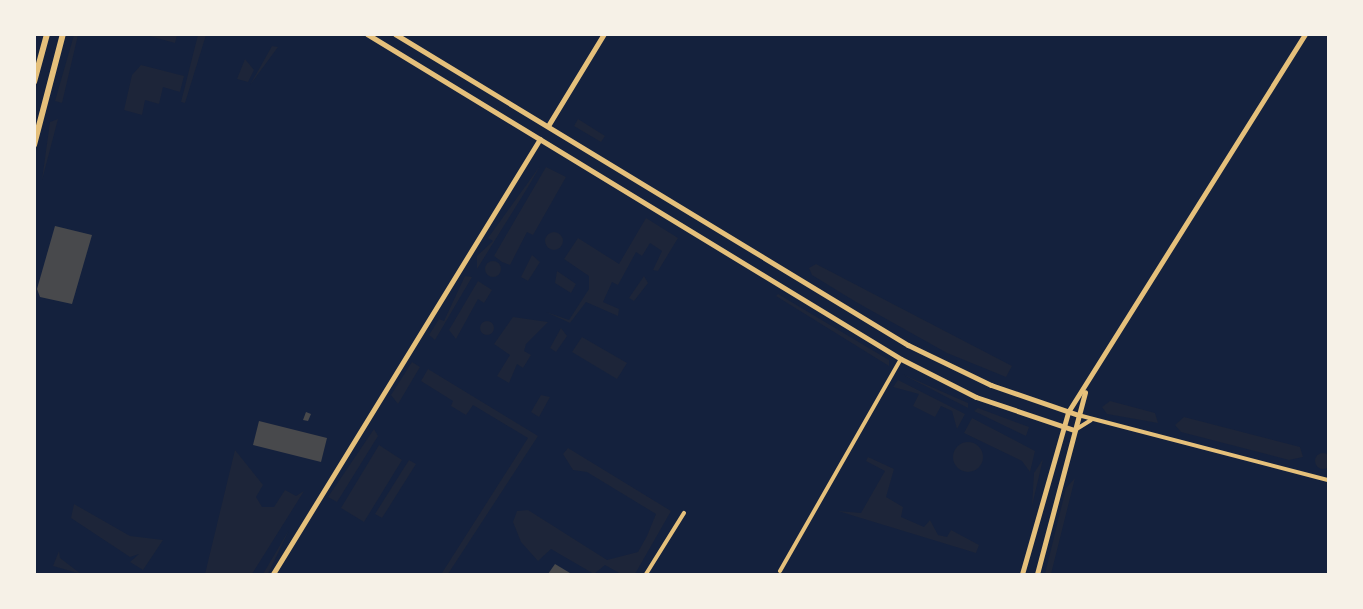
<!DOCTYPE html>
<style>
body{margin:0}
#map{position:relative;width:1363px;height:609px;overflow:hidden;background:#14213d;font-family:Ubuntu,sans-serif}
div>[style]{position:absolute}
[style*='--x']{left:calc(var(--x)*1px);top:calc(var(--y)*1px);width:calc(var(--w)*1px);rotate:calc(var(--a)*1deg)}
.green>*{inset:0;background:#1d2539}
.round{border-radius:50%}
.building>*{inset:0;background:#48494c}
.minor>*{height:4px;margin:-2px;padding:0 2px;transform-origin:2px;border-radius:2px;background:#e5c07b}
.tertiary>*{height:4.5px;margin:-2.25px;padding:0 2.25px;transform-origin:2.25px;border-radius:2.25px;background:#e5c07b}
.secondary>*{height:5px;margin:-2.5px;padding:0 2.5px;transform-origin:2.5px;border-radius:2.5px;background:#e5c07b}
.primary>*{height:6px;margin:-3px;padding:0 3px;transform-origin:3px;border-radius:3px;background:#e5c07b}
span{translate:-50% -50%;white-space:nowrap;text-align:center;line-height:1.15;-webkit-text-stroke:6px #f6f1e7;paint-order:stroke}
.frame{position:absolute;inset:0;border:36px solid #f6f1e7;pointer-events:none}
</style>
<div id="map">
<div class="green">
<div style="clip-path:polygon(142px 34px,177px 34px,177px 35px,175px 43px)"></div>
<div style="clip-path:polygon(74px 35px,78px 35px,62px 103px,55px 101px)"></div>
<div style="clip-path:polygon(198px 35px,206px 35px,185px 103px,181px 102px)"></div>
<div style="clip-path:polygon(272px 46px,278px 47px,250px 85px)"></div>
<div style="clip-path:polygon(245px 59px,254px 70px,248px 82px,237px 79px)"></div>
<div style="clip-path:polygon(141px 65px,184px 76px,180px 92px,163px 87px,159px 104px,145px 100px,142px 115px,124px 110px,132px 75px)"></div>
<div style="clip-path:polygon(58px 119px,42px 180px,50px 122px)"></div>
<div style="clip-path:polygon(578px 119px,605px 136px,601px 142px,574px 126px)"></div>
<div style="clip-path:polygon(540px 166px,528px 187px,477px 269px,477px 256px,493px 241px,488px 238px)"></div>
<div style="clip-path:polygon(546px 167px,566px 177px,533px 235px,527px 232px,510px 265px,502px 262px,494px 256px)"></div>
<div style="clip-path:polygon(646px 218px,678px 238px,658px 271px,653px 270px,662px 251px,650px 243px,642px 256px,636px 252px,618px 285px,612px 282px,603px 302px,619px 309px,618px 316px,586px 302px,570px 323px,546px 312px,569px 320px,589px 289px,589px 276px,564px 259px,578px 238px,619px 264px)"></div>
<div class="round" style="left:545px;top:232px;width:18px;height:18px"></div>
<div style="clip-path:polygon(532px 255px,540px 262px,528px 281px,521px 277px)"></div>
<div class="round" style="left:485px;top:261px;width:16px;height:16px"></div>
<div style="clip-path:polygon(816px 264px,1012px 366px,1006px 377px,947px 353px,856px 302px,812px 275px,809px 268px)"></div>
<div style="clip-path:polygon(557px 271px,576px 284px,571px 293px,555px 283px)"></div>
<div style="clip-path:polygon(465px 276px,472px 277px,435px 340px,429px 335px,439px 319px,444px 321px)"></div>
<div style="clip-path:polygon(644px 276px,648px 283px,634px 301px,629px 298px)"></div>
<div style="clip-path:polygon(478px 281px,492px 290px,484px 303px,478px 299px,456px 339px,449px 330px)"></div>
<div style="clip-path:polygon(778px 294px,889px 360px,889px 366px,776px 296px)"></div>
<div style="clip-path:polygon(513px 317px,548px 322px,526px 344px,524px 351px,531px 355px,523px 368px,517px 364px,509px 383px,497px 376px,510px 355px,494px 344px)"></div>
<div class="round" style="left:480px;top:321px;width:14px;height:14px"></div>
<div style="clip-path:polygon(561px 328px,567px 336px,556px 352px,550px 348px)"></div>
<div style="clip-path:polygon(582px 337px,627px 363px,617px 379px,572px 352px)"></div>
<div style="clip-path:polygon(412px 362px,420px 367px,398px 404px,391px 395px)"></div>
<div style="clip-path:polygon(428px 369px,538px 436px,448px 574px,442px 573px,528px 438px,473px 405px,466px 415px,451px 406px,453px 401px,421px 381px)"></div>
<div style="clip-path:polygon(902px 374px,968px 403px,968px 408px)"></div>
<div style="clip-path:polygon(898px 380px,965px 414px,957px 429px,952px 411px,941px 406px,935px 417px,913px 406px,919px 394px,893px 387px)"></div>
<div style="clip-path:polygon(541px 395px,550px 397px,539px 417px,531px 412px)"></div>
<div style="clip-path:polygon(1110px 401px,1155px 413px,1158px 423px,1107px 414px,1102px 407px)"></div>
<div style="clip-path:polygon(978px 408px,1029px 427px,1026px 436px,974px 411px)"></div>
<div style="clip-path:polygon(1184px 417px,1300px 447px,1303px 457px,1289px 460px,1181px 432px,1175px 425px)"></div>
<div style="clip-path:polygon(972px 418px,1035px 451px,1030px 472px,1022px 461px,964px 433px)"></div>
<div style="clip-path:polygon(374px 429px,378px 436px,337px 502px,328px 497px)"></div>
<div class="round" style="left:953px;top:442px;width:30px;height:30px"></div>
<div style="clip-path:polygon(379px 445px,402px 460px,364px 522px,341px 508px)"></div>
<div style="clip-path:polygon(568px 448px,671px 511px,635px 574px,621px 574px,605px 565px,594px 574px,551px 549px,538px 561px,521px 542px,513px 522px,517px 511px,528px 510px,607px 560px,638px 552px,647px 536px,656px 514px,587px 472px,573px 470px,563px 454px)"></div>
<div style="clip-path:polygon(235px 450px,263px 485px,256px 497px,262px 507px,274px 507px,285px 490px,296px 496px,304px 491px,252px 574px,205px 574px)"></div>
<div class="round" style="left:1315px;top:453px;width:16px;height:16px"></div>
<div style="clip-path:polygon(868px 457px,894px 469px,886px 497px,903px 507px,901px 517px,924px 527px,930px 520px,938px 535px,947px 537px,951px 530px,979px 545px,976px 553px,838px 511px,861px 513px,885px 471px,866px 461px)"></div>
<div style="clip-path:polygon(1043px 459px,1032px 506px,1034px 473px)"></div>
<div style="clip-path:polygon(409px 460px,416px 464px,382px 518px,375px 514px)"></div>
<div style="clip-path:polygon(1075px 478px,1051px 574px,1045px 574px,1066px 488px)"></div>
<div style="clip-path:polygon(74px 504px,130px 536px,163px 540px,143px 570px,130px 562px,139px 554px,130px 557px,71px 518px)"></div>
<div style="clip-path:polygon(289px 530px,268px 574px,263px 574px)"></div>
<div style="clip-path:polygon(59px 551px,60px 558px,81px 574px,53px 566px)"></div>
</div>
<div class="building">
<div style="clip-path:polygon(55px 226px,92px 235px,72px 304px,40px 297px,37px 289px)"></div>
<div style="clip-path:polygon(306px 412px,311px 414px,308px 421px,303px 420px)"></div>
<div style="clip-path:polygon(259px 421px,327px 438px,321px 462px,253px 445px)"></div>
<div style="clip-path:polygon(555px 564px,570px 573px,569px 574px,548px 574px)"></div>
</div>
<div class="minor">
<div style="--x:1078;--y:415;--w:258;--a:14.6"></div>
<div style="--x:1075;--y:430;--w:19;--a:-32"></div>
<div style="--x:780;--y:571;--w:244;--a:-60.3"></div>
<div style="--x:646;--y:574;--w:72;--a:-58.1"></div>
</div>
<div class="tertiary">
<div style="--x:548;--y:126;--w:108;--a:-58.7"></div>
<div style="--x:273;--y:574;--w:510;--a:-58.46"></div>
</div>
<div class="secondary">
<div style="--x:367;--y:34;--w:625;--a:31.33"></div>
<div style="--x:901;--y:359;--w:84;--a:26.9"></div>
<div style="--x:976;--y:397;--w:103;--a:18.6"></div>
<div style="--x:395;--y:34;--w:600;--a:31.23"></div>
<div style="--x:908;--y:345;--w:92;--a:25.7"></div>
<div style="--x:991;--y:385;--w:92;--a:19"></div>
<div style="--x:1022;--y:574;--w:168;--a:-74.1"></div>
<div style="--x:1068;--y:412;--w:446;--a:-57.9"></div>
<div style="--x:1037;--y:574;--w:188;--a:-75.2"></div>
</div>
<div class="primary">
<div style="--x:34;--y:82;--w:50;--a:-74.8"></div>
<div style="--x:34;--y:145;--w:115;--a:-75.4"></div>
</div>
<div class="frame"></div>
</div>
